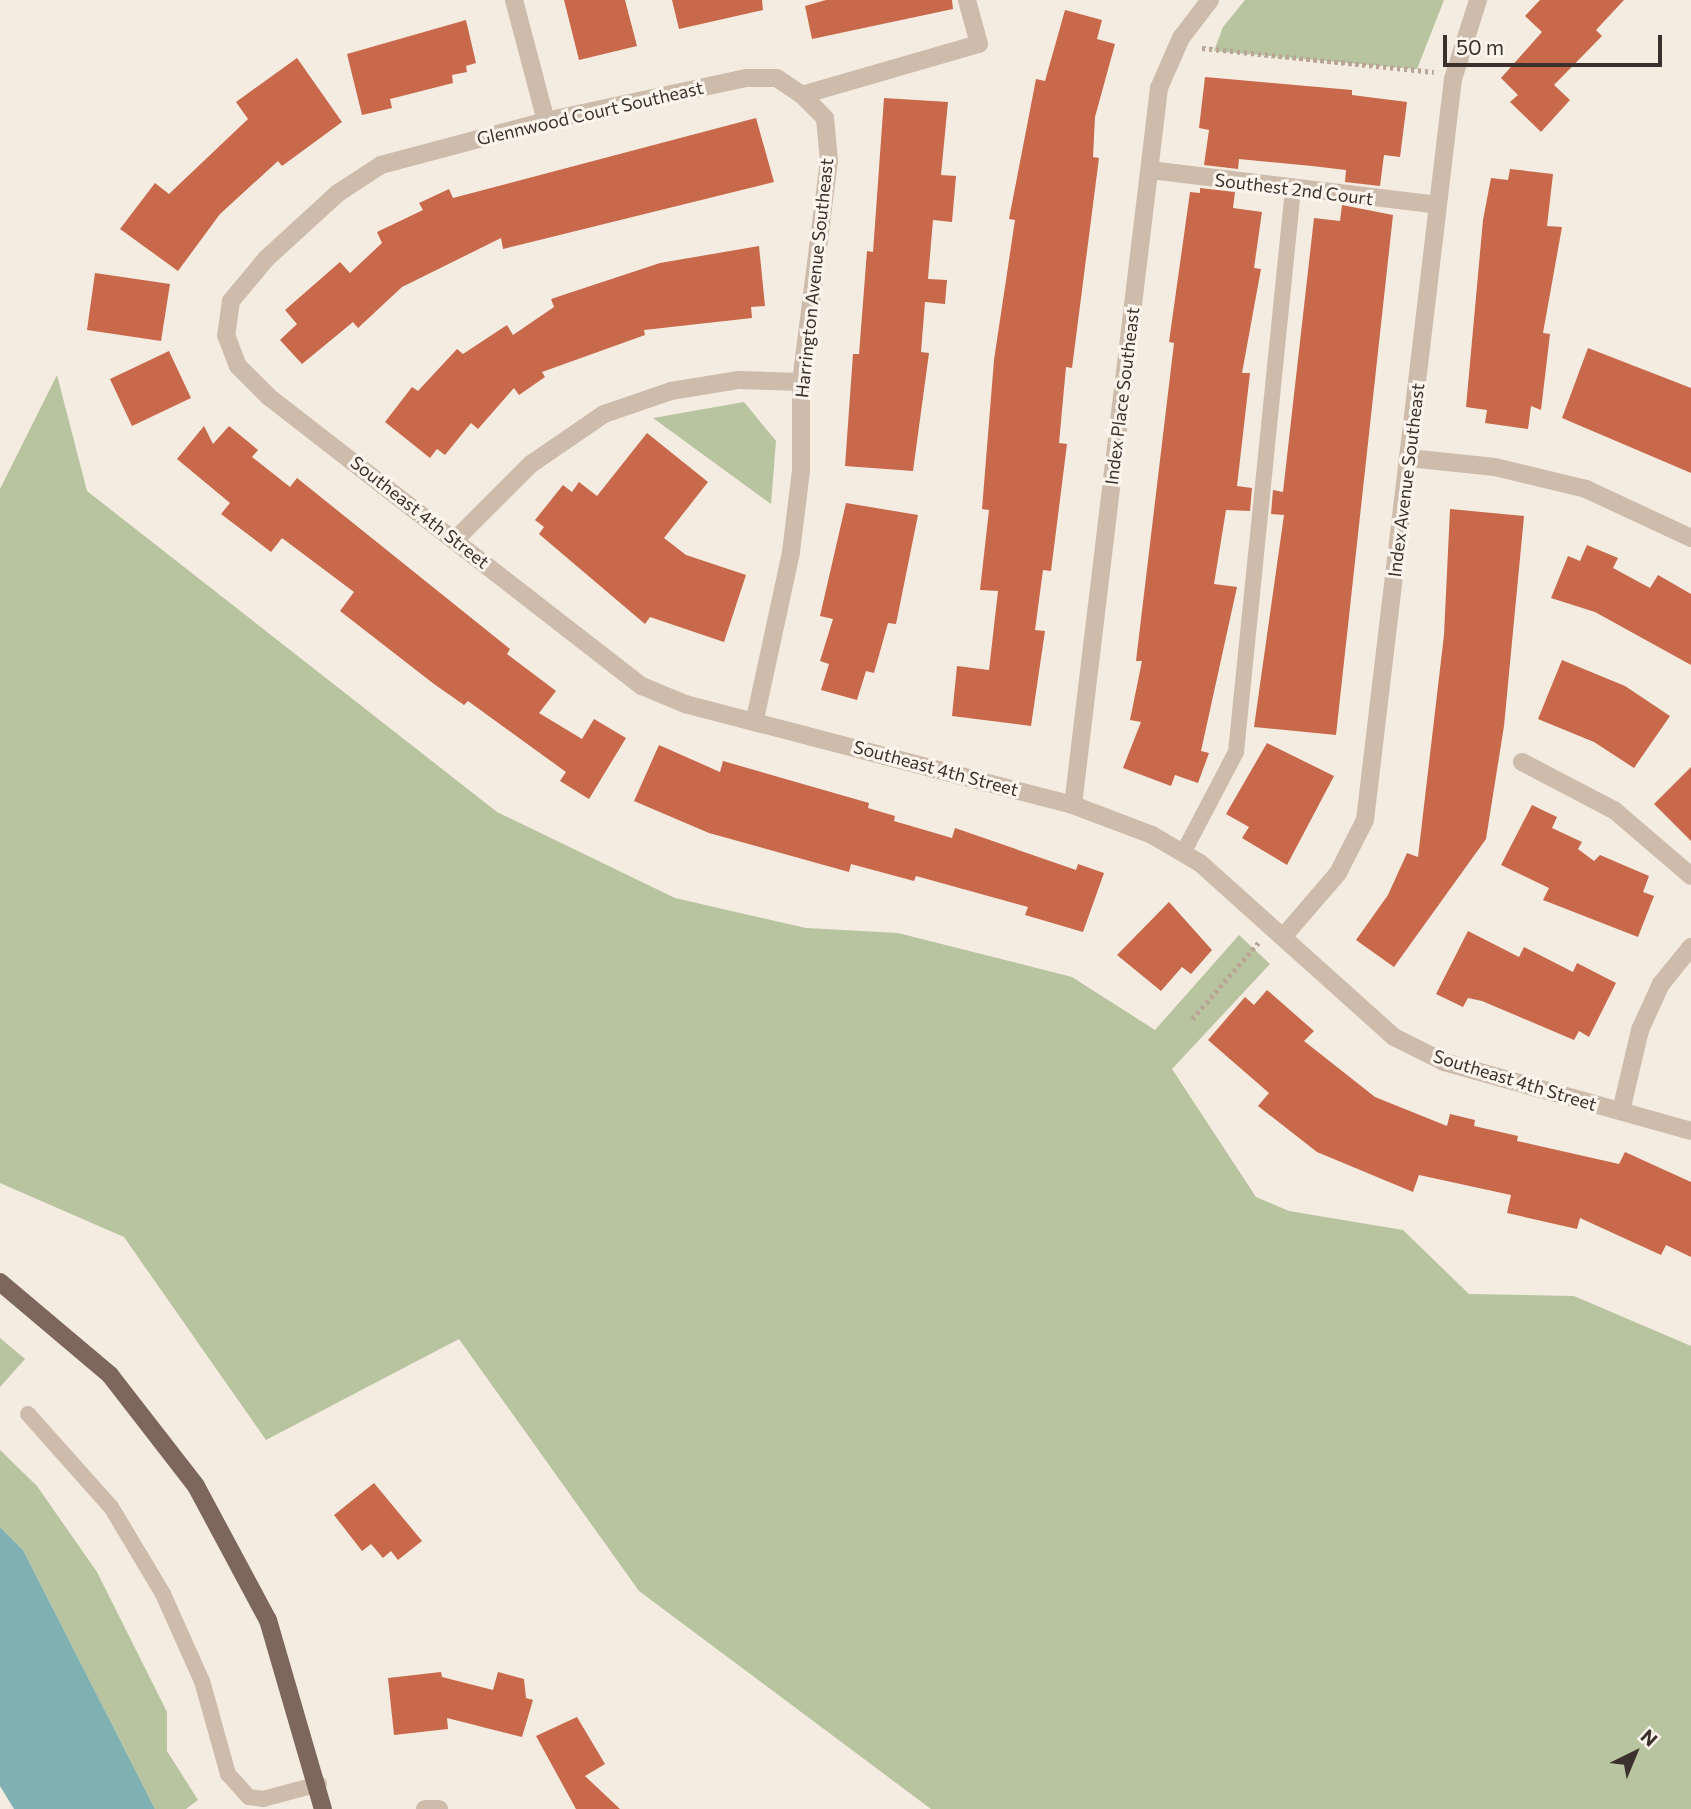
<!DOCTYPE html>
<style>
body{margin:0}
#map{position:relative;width:1691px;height:1809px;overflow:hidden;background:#f4ebe1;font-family:Commissioner,sans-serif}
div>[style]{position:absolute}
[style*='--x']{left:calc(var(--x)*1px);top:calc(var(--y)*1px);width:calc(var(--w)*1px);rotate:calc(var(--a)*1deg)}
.green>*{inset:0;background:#b8c4a0}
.water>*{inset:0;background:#7fb0b2}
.building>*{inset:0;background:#c8694b}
.path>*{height:4.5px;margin-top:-2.25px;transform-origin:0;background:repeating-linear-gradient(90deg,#b9a596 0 3.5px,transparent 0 7px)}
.service>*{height:16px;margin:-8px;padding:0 8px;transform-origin:8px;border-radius:8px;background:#cdbbac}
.minor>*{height:18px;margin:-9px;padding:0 9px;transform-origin:9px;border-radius:9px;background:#cdbbac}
.primary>*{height:18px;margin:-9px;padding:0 9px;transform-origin:9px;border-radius:9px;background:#7d675c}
span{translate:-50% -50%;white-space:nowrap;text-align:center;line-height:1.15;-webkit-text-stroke:6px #fbf5ee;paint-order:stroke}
.street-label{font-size:18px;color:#3b302b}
.north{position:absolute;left:1600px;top:1718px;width:70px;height:70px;-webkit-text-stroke:5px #fbf5ee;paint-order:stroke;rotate:43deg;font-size:19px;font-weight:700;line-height:28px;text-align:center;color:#3b302b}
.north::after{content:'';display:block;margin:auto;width:24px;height:32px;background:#3b302b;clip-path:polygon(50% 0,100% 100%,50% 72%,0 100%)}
.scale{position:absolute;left:1443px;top:35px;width:219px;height:32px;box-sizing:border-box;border:4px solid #3b302b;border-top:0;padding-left:9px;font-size:21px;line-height:24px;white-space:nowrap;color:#3b302b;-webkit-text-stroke:5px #fbf5ee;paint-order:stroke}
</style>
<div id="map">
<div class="green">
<div style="clip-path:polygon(1245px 0,1444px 0,1417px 69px,1214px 51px,1223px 27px)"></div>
<div style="clip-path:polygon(57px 375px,87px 491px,497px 812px,675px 898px,806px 928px,898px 933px,1072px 977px,1155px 1030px,1239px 935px,1270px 964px,1172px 1069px,1256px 1197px,1289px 1211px,1403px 1230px,1469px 1294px,1574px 1296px,1691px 1346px,1691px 1809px,931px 1809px,639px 1591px,459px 1339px,266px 1440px,124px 1237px,0 1183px,0 489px)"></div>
<div style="clip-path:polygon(744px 402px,776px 441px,771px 504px,653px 418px)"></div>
<div style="clip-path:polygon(0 1338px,25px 1359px,0 1387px)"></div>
<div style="clip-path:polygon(0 1450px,37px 1486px,97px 1572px,167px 1712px,167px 1751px,198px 1800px,186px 1809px,155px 1809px,23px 1550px,0 1527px)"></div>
</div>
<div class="water">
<div style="clip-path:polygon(0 1527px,23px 1550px,155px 1809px,14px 1809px,0 1786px)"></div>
</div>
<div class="building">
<div style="clip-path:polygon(564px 0,625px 0,637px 46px,579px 60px)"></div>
<div style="clip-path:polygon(672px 0,762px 0,763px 10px,679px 29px)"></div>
<div style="clip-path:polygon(826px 0,952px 0,953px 9px,812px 39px,805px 6px)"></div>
<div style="clip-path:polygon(1540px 0,1624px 0,1596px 30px,1602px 36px,1554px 85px,1570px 100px,1541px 132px,1510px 102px,1518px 95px,1501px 78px,1542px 32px,1525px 16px)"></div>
<div style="clip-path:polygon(1065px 10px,1102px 20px,1097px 39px,1115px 44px,1095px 117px,1093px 157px,1099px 158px,1072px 368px,1066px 367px,1059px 443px,1067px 444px,1051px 571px,1043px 570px,1035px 630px,1045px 631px,1031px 726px,952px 716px,957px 666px,989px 670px,998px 591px,980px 590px,989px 510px,982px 509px,994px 360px,1015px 220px,1009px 219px,1036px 79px,1045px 81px)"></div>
<div style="clip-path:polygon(466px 20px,476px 63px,466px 66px,467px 72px,452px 75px,453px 83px,390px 99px,392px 108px,362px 115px,347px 54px)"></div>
<div style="clip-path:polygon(297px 58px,342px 122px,282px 166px,278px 161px,220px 214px,178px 271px,120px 229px,155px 183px,169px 194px,248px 119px,236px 102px)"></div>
<div style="clip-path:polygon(1205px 77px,1352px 90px,1352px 95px,1407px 102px,1400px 157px,1384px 155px,1380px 186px,1345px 182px,1346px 170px,1312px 166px,1239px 159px,1238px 169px,1204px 165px,1209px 130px,1199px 128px)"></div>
<div style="clip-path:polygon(884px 98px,948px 102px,941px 175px,956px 176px,952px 222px,933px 220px,928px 279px,947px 280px,945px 304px,925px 302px,921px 352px,929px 353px,913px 471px,845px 466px,853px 354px,859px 354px,867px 251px,873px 252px)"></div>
<div style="clip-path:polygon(756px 118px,774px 182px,503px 249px,501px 238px,402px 287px,358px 328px,353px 322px,302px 364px,280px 340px,297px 324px,285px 310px,340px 262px,350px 273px,382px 243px,377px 232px,423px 210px,419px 203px,449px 189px,453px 198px)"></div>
<div style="clip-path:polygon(1510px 169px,1553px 174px,1547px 226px,1562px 227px,1543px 333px,1550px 334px,1541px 410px,1531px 406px,1528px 429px,1485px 423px,1487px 410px,1466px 407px,1483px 220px,1491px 178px,1508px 180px)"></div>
<div style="clip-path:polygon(1200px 188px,1235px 192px,1233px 208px,1262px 212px,1254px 268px,1261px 269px,1242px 373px,1250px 373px,1237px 486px,1252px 488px,1250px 511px,1226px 510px,1214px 584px,1237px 587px,1201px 751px,1209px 753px,1198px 783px,1175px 775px,1171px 786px,1123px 768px,1141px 722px,1130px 720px,1142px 661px,1136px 661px,1174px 343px,1169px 342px,1190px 192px,1200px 193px)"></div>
<div style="clip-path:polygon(1342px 205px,1393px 215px,1336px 735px,1254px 727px,1284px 515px,1271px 514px,1273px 490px,1283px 492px,1314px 218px,1340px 221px)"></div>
<div style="clip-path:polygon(759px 246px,765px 306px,751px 307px,752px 318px,644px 330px,645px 335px,542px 372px,545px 377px,519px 395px,514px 388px,478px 429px,471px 423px,445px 455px,437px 449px,430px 458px,385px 422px,412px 387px,418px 391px,457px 349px,463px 354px,507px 325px,513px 335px,554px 307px,551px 299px,660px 263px)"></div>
<div style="clip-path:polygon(95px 273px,170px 284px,161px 341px,87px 330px)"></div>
<div style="clip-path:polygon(1588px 348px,1691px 388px,1691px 473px,1562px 418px)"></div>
<div style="clip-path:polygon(169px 351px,191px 398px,132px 426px,110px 379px)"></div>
<div style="clip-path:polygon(204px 426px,213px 444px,229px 426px,258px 450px,252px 457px,290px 487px,297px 478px,510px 649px,507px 654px,556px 691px,539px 713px,582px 739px,594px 719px,626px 738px,589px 799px,560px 781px,566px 772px,468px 701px,464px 705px,434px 684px,340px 611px,354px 592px,282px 538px,271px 552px,221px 514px,230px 503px,177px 459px)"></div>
<div style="clip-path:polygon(647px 433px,708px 482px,664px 538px,686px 555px,746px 575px,724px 642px,650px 617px,645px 624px,539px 534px,544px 527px,535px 520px,563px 485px,572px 492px,579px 482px,597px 496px)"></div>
<div style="clip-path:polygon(846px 503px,918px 515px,896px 624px,888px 623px,874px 673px,866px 671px,857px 700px,821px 690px,829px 664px,820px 661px,833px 619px,820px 616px)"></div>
<div style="clip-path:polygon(1450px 509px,1524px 516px,1504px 726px,1486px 839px,1394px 967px,1356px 940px,1388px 895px,1407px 853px,1418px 857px,1444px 635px)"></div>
<div style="clip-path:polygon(1587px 545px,1618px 558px,1613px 568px,1650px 588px,1658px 575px,1691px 594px,1691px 665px,1595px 612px,1551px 598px,1568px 556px,1580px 561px)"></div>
<div style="clip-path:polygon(1562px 660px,1625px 686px,1670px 716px,1634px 768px,1594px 742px,1538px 719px)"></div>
<div style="clip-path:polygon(1267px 743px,1334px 776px,1287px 865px,1242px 838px,1249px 827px,1226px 814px)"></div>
<div style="clip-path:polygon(659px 745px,720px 772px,723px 761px,869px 803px,868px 808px,895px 816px,894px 821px,952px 838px,955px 828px,1076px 870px,1078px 864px,1104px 873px,1083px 932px,1025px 915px,1028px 907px,916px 876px,914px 881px,851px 864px,849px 872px,709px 833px,634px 801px)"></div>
<div style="clip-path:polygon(1691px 767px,1691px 841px,1654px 804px)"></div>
<div style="clip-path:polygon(1532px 805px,1557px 817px,1552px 828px,1582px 842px,1578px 849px,1594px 861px,1600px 855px,1649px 876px,1643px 892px,1654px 896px,1638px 937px,1543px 900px,1549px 888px,1501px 865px)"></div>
<div style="clip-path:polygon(1169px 902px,1212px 950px,1191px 974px,1182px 967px,1161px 991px,1117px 955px)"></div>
<div style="clip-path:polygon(1468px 931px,1519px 957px,1524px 947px,1573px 972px,1577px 963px,1616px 983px,1589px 1037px,1579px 1031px,1574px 1040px,1482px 1001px,1468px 998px,1463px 1007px,1436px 994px)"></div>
<div style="clip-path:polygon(1267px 990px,1314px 1031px,1304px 1041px,1375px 1097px,1447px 1126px,1450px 1114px,1475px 1120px,1474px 1126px,1518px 1136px,1517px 1141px,1619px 1164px,1625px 1152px,1691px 1182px,1691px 1257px,1666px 1245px,1661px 1255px,1580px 1218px,1577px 1229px,1507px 1213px,1511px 1195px,1419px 1175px,1413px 1192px,1317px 1152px,1258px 1106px,1269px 1093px,1208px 1040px,1245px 997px,1254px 1005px)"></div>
<div style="clip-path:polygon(374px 1483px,422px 1541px,398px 1560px,391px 1551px,383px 1558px,371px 1544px,362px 1551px,334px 1515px)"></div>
<div style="clip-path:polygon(441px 1672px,442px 1677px,493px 1690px,498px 1672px,524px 1679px,526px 1698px,533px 1700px,522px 1737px,447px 1718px,448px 1729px,394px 1735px,388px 1678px)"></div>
<div style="clip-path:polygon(577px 1717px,605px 1764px,585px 1776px,620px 1809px,576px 1809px,536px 1736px)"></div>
</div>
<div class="path">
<div style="--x:1202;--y:48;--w:233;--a:5.9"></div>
<div style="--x:1192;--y:1019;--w:101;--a:-49"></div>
</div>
<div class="service">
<div style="--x:1183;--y:853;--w:114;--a:-62.3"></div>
<div style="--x:1236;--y:752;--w:566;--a:-84.22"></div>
<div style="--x:28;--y:1414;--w:125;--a:48.3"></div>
<div style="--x:111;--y:1507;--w:101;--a:59.1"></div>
<div style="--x:163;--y:1594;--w:95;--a:65.9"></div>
<div style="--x:202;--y:1681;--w:97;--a:74.4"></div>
<div style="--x:228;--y:1774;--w:31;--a:48"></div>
<div style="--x:249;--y:1797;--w:14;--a:8"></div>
<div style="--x:263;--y:1799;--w:58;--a:-15"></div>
</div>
<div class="minor">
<div style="--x:514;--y:0;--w:125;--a:75.2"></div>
<div style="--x:802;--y:95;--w:184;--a:-16.1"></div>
<div style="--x:979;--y:44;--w:46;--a:-105.3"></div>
<div style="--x:1150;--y:170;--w:290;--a:6.9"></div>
<div style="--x:1409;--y:458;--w:86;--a:6"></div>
<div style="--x:1495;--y:467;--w:94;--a:13.6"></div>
<div style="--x:1586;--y:489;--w:116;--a:25"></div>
<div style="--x:456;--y:539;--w:106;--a:-45"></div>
<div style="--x:531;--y:464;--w:88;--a:-34.4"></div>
<div style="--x:604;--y:414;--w:71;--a:-18.9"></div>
<div style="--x:671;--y:391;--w:69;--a:-9.2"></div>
<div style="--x:739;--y:380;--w:62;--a:1.8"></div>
<div style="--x:755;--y:719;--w:171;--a:-77.8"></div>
<div style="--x:791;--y:552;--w:83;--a:-83"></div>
<div style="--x:801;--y:470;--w:88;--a:-90"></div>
<div style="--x:801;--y:382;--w:223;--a:-82.8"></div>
<div style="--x:829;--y:161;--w:43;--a:-95.3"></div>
<div style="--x:825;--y:118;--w:33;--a:-135"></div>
<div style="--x:802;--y:95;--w:30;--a:-146"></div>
<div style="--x:777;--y:78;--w:31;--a:180"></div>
<div style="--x:746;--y:78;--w:205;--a:167.9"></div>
<div style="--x:546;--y:121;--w:171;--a:165.1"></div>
<div style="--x:381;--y:165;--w:51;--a:146.9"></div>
<div style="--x:338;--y:193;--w:98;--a:137.5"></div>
<div style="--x:266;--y:259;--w:55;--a:129.8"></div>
<div style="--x:231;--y:301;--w:34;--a:98"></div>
<div style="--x:226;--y:335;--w:33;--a:69"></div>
<div style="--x:238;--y:366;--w:44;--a:45"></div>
<div style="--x:269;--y:397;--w:472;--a:37.8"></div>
<div style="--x:642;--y:686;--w:47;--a:22.7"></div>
<div style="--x:685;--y:704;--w:401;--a:14.6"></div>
<div style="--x:1073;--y:805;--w:85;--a:20.8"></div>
<div style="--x:1152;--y:835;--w:56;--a:30.3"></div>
<div style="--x:1200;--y:863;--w:261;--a:41.9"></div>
<div style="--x:1394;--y:1037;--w:56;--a:26.6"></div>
<div style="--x:1444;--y:1062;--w:256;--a:15.6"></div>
<div style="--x:1522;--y:762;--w:104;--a:27.6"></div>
<div style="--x:1614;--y:810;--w:101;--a:40.6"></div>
<div style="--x:1073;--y:805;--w:722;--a:-83.16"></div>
<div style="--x:1159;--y:88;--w:55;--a:-66.3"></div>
<div style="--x:1181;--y:38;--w:48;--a:-52.7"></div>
<div style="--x:1283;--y:937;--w:84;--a:-49.3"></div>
<div style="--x:1338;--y:873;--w:59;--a:-63"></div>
<div style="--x:1365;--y:820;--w:746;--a:-83.23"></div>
<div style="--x:1453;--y:79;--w:83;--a:-72.4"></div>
<div style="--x:1621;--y:1111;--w:83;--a:-76.8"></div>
<div style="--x:1640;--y:1030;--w:51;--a:-65.5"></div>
<div style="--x:1661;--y:984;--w:48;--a:-51"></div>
<div style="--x:425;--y:1809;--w:14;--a:0"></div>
</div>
<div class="primary">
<div style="--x:0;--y:1282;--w:144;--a:40.2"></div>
<div style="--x:110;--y:1375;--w:140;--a:52.2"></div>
<div style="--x:196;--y:1486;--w:152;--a:61.8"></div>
<div style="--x:268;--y:1620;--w:197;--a:73.8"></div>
</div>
<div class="street-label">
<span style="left:590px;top:113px;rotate:-13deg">Glennwood Court Southeast</span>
<span style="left:1294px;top:189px;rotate:7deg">Southest 2nd Court</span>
<span style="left:814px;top:278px;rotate:-84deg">Harrington Avenue Southeast</span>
<span style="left:1122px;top:396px;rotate:-83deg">Index Place Southeast</span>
<span style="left:1406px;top:480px;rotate:-83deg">Index Avenue Southeast</span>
<span style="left:420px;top:512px;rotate:38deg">Southeast 4th Street</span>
<span style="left:936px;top:768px;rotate:15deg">Southeast 4th Street</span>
<span style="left:1515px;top:1080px;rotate:17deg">Southeast 4th Street</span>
</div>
<div class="north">N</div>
<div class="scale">50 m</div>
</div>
